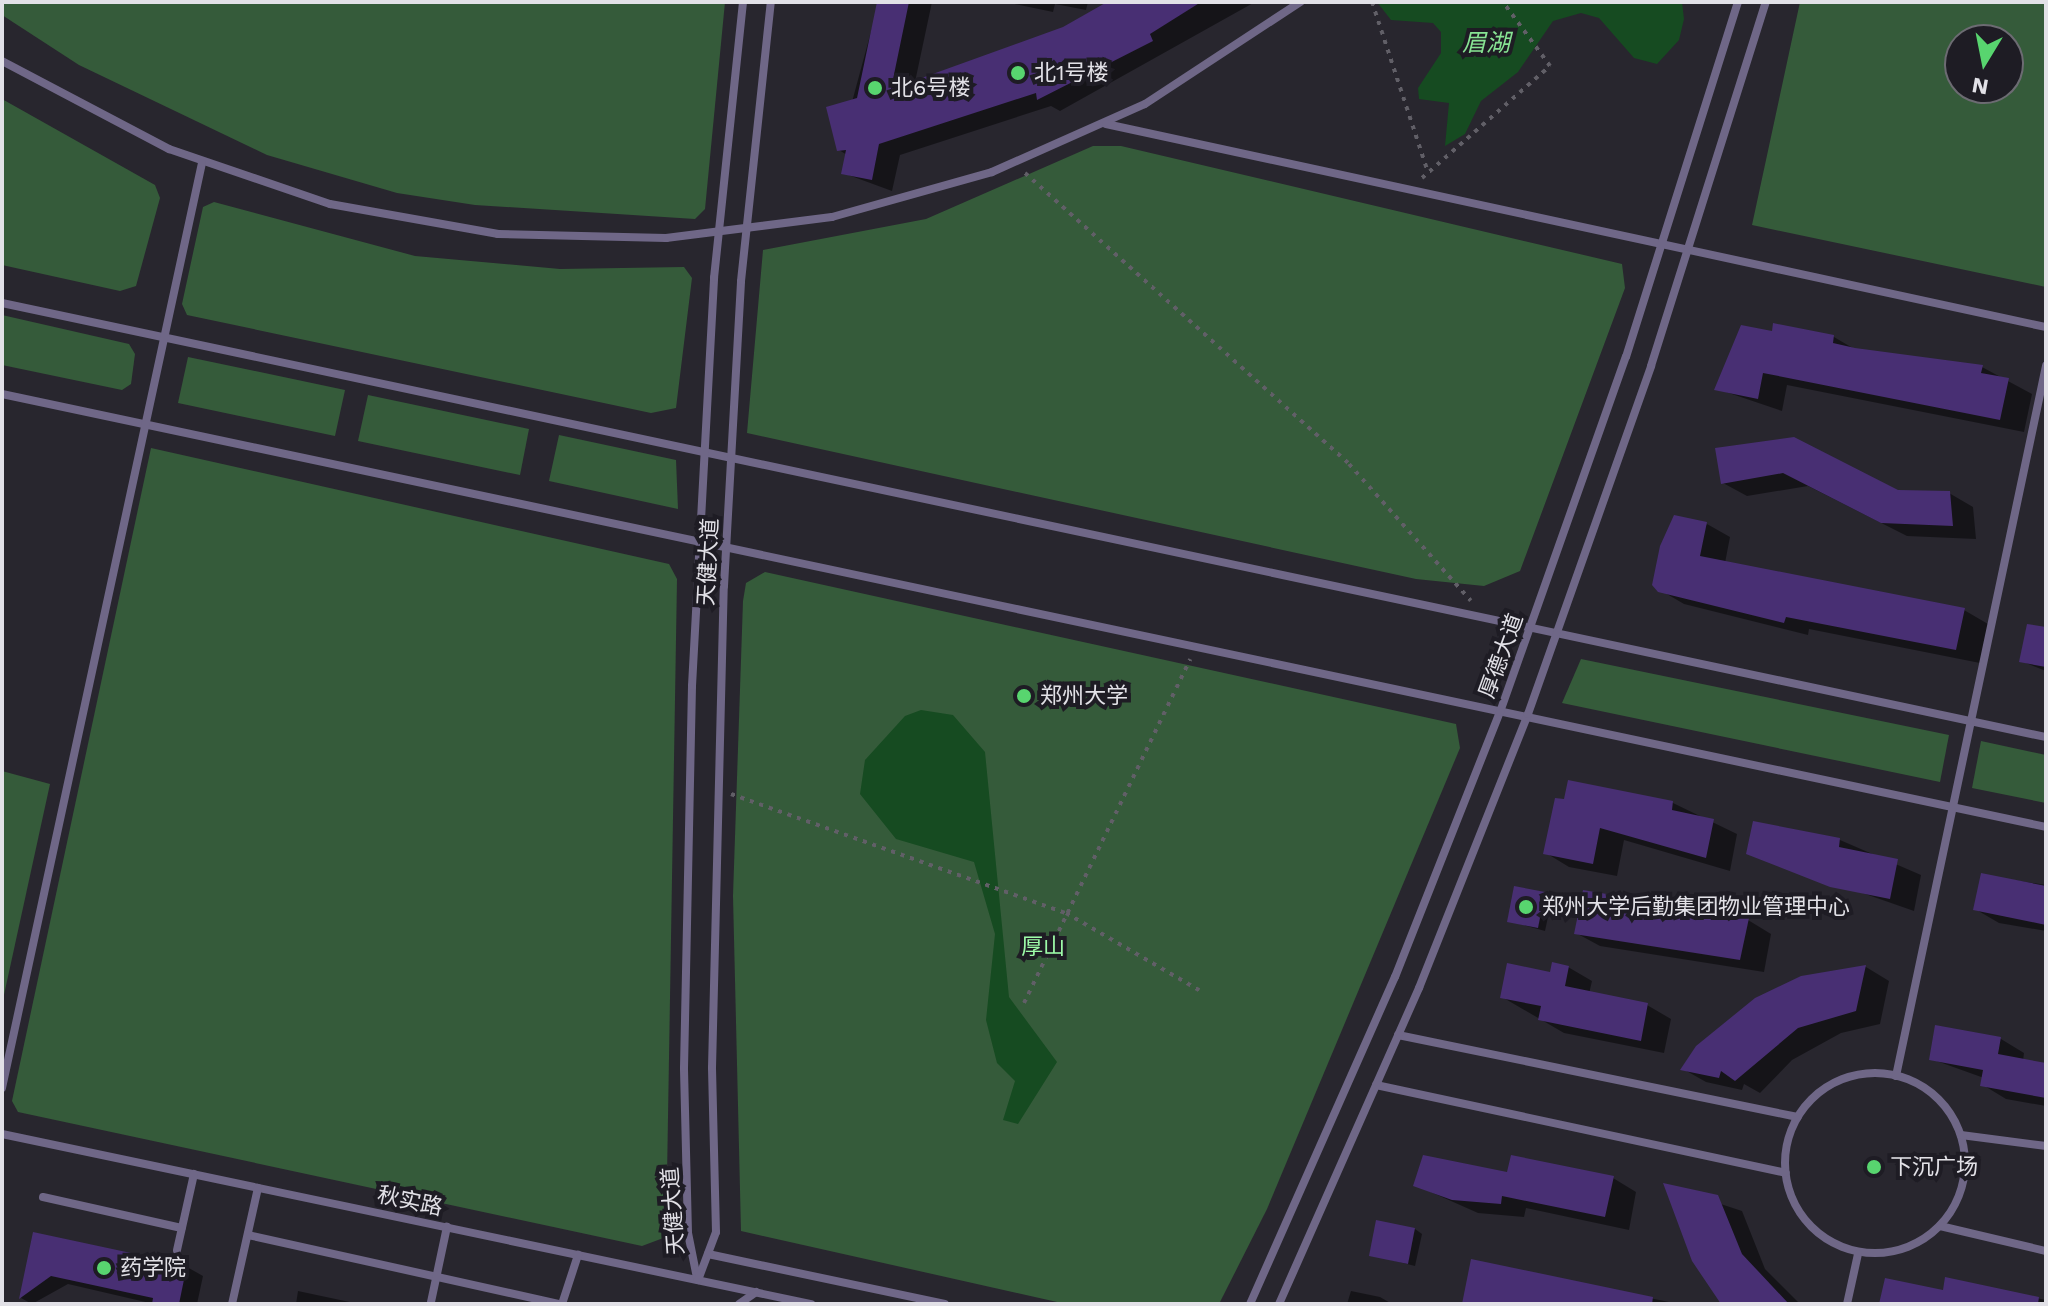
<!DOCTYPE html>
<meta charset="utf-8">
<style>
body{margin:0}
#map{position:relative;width:2048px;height:1306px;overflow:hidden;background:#28262e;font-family:"Work Sans","Noto Sans SC",sans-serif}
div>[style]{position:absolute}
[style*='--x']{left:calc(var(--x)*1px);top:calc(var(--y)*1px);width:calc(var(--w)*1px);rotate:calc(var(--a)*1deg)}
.green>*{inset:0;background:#355b3a}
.water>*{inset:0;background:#164b21}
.shadow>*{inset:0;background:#0007}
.building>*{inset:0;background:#482f73}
.path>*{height:4px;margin-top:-2px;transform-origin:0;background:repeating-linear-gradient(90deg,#615f67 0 4px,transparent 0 10px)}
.service>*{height:8px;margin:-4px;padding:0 4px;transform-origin:4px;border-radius:4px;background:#6f6787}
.service>.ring{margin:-4px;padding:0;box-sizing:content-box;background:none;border:8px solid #6f6787;border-radius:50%}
.dots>*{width:22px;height:22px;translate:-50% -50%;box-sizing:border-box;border:4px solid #1e1c24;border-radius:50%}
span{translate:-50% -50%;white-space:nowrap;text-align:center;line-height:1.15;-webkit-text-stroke:8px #1e1c24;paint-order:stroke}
.poi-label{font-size:22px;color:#e2e1e7}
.left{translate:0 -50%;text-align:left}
.street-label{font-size:22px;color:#e2e1e7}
.park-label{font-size:22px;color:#9efba9}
.water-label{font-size:24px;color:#87e393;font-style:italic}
.frame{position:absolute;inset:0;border:4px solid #e2e1e7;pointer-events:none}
.north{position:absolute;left:1944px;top:24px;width:80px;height:80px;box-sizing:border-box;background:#1e1c24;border:2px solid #6c6b72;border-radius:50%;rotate:190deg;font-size:22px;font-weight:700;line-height:32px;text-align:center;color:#e2e1e7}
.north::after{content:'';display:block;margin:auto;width:28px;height:36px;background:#58d56f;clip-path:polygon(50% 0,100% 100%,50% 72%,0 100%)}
</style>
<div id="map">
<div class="green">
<div style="clip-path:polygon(2px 2px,725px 2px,705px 209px,695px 219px,475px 205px,397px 193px,267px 155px,79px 65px,2px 15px)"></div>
<div style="clip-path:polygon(evenodd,1800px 2px,2046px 2px,2046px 287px,1752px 225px,1800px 2px,2008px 40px,2008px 88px,1960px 88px,1960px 40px,2008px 40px)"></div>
<div style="clip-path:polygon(2px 99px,155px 185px,160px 198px,136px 286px,120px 291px,2px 265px)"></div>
<div style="clip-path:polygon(1093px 146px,1121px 146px,1622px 264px,1625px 288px,1520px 571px,1484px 586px,1416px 579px,747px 433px,763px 250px,926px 219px)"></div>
<div style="clip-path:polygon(214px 202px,415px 256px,560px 269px,684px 267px,692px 278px,676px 408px,651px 413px,187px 315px,182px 304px,203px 207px)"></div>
<div style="clip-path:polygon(2px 315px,129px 344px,135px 354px,131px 384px,122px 390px,2px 365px)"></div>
<div style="clip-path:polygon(188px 357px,345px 390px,335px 436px,178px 403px)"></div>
<div style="clip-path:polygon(368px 395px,529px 429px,520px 475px,358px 441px)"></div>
<div style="clip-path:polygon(559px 435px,676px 460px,678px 509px,549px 481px)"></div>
<div style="clip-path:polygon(151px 448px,669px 564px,677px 579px,666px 1237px,642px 1246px,18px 1112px,12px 1101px)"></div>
<div style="clip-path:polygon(765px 572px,1456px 724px,1460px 748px,1267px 1209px,1219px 1304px,1066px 1304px,741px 1231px,733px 896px,743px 601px,746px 583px)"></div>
<div style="clip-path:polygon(1581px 659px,1949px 735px,1940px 782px,1562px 703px)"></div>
<div style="clip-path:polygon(1981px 741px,2046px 755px,2046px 803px,1972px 788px)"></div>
<div style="clip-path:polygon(2px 771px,50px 784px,2px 1004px)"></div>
</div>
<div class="water">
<div style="clip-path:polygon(1377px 2px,1682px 2px,1684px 19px,1679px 40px,1657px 64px,1634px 58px,1599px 18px,1581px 13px,1553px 21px,1518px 72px,1481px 101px,1465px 134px,1445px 146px,1449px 103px,1419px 99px,1418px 88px,1441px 53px,1441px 32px,1433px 23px,1391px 20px)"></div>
<div style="clip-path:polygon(921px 710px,953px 715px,985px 752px,1009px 997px,1057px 1062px,1018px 1124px,1003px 1120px,1015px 1081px,997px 1063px,986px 1020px,995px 934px,974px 862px,896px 839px,860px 794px,865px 760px,905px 716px)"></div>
</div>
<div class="shadow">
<div style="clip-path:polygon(879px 2px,932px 2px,915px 82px,1097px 16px,1111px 2px,1255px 2px,1060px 111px,1051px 106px,900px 155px,892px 191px,843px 173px,847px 155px,839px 150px)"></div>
<div style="clip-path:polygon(1005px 2px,1088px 2px,1086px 10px,1055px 4px,1053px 12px)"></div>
<div style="clip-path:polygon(1773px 334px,1834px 337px,1856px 350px,1982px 367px,2032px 394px,2024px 432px,1787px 385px,1782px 411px,1717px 389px)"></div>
<div style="clip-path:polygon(1718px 450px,1897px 492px,1949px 493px,1973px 507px,1976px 539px,1907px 536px,1808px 486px,1747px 496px,1723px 483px)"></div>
<div style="clip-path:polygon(1707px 524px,1730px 537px,1725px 563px,1964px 610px,1988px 624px,1980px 663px,1809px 629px,1808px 635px,1684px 604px,1660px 590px)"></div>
<div style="clip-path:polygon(2046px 629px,2046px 671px,2021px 661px)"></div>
<div style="clip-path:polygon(1556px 800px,1673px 803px,1737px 834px,1730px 871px,1624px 840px,1617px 876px,1569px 867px,1546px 853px)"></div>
<div style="clip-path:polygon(1840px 840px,1921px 875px,1914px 911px,1748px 853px)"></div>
<div style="clip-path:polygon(1982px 875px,2046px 885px,2046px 931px,1999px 923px,1975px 909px)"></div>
<div style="clip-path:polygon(1544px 894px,1552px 898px,1545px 931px,1509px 921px)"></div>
<div style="clip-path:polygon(1748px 920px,1771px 934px,1764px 972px,1600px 946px,1576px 933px)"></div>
<div style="clip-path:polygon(1568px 967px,1592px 981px,1589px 994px,1647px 1005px,1671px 1019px,1664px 1053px,1564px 1033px,1502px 997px)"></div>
<div style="clip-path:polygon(1866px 967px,1889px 981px,1880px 1024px,1841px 1033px,1792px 1060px,1760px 1093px,1744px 1084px,1742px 1090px,1706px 1082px,1683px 1069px,1802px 978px)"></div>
<div style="clip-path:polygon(1937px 1027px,2001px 1039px,2024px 1053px,2023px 1061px,2046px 1065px,2046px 1106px,2006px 1099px,1983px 1085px,1984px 1078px,1931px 1059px)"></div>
<div style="clip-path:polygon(1424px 1157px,1509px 1175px,1613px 1178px,1636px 1192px,1629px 1230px,1526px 1208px,1524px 1217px,1478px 1213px,1415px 1185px)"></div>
<div style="clip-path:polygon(1666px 1186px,1742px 1211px,1765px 1269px,1800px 1304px,1725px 1304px,1704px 1278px)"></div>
<div style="clip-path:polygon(1415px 1229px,1422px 1234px,1415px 1266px,1371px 1255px)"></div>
<div style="clip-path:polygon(35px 1235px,187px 1267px,203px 1276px,197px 1304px,154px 1304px,68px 1284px,32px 1304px,21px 1298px)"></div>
<div style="clip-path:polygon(1472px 1262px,1669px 1302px,1673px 1304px,1464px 1304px)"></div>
<div style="clip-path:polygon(1947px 1280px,2046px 1300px,2046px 1304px,1882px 1304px,1944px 1293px)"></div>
<div style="clip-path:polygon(298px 1291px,359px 1304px,296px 1304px)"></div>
<div style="clip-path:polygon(1351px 1291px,1380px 1297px,1392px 1304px,1347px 1304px)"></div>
</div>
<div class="building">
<div style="clip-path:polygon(877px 2px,909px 2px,891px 89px,1063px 27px,1107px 2px,1201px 2px,1150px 34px,1153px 41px,1037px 100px,1036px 93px,879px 144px,872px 180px,841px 174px,846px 150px,837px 151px,826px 107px,857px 98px)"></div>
<div style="clip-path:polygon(1773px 323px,1834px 335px,1833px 343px,1855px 348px,1983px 365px,1981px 373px,2009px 378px,2000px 420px,1763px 373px,1758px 399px,1714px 390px,1741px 325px,1772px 331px)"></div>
<div style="clip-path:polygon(1794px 437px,1898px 490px,1950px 491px,1953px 526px,1881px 523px,1783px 473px,1721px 484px,1715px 448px)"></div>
<div style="clip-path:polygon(1674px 515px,1707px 522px,1700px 556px,1965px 608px,1956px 650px,1786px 617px,1784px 623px,1658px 592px,1652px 585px,1660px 546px)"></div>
<div style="clip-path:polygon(2027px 624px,2046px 627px,2046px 667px,2019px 662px)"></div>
<div style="clip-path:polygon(1568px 780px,1673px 801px,1672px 810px,1714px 819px,1706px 858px,1600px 828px,1593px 864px,1543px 854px,1555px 798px,1564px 799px)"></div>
<div style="clip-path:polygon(1753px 821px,1840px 838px,1839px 847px,1898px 859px,1890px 899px,1830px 887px,1746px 854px)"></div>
<div style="clip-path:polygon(1981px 873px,2046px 886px,2046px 925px,1973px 910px)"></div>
<div style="clip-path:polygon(1514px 886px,1545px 892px,1538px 928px,1507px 922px)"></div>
<div style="clip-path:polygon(1583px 890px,1749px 918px,1740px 960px,1574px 934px)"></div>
<div style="clip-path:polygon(1552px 962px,1569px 966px,1565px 986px,1648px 1003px,1641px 1041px,1538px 1020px,1541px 1006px,1500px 998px,1507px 963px,1550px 972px)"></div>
<div style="clip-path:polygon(1866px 965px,1856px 1011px,1798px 1028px,1735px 1081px,1721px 1071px,1719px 1078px,1680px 1070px,1696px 1046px,1755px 998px,1801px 976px)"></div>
<div style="clip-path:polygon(1935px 1025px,2001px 1037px,1998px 1054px,2046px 1063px,2046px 1098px,1980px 1086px,1983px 1070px,1929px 1060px)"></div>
<div style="clip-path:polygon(1423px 1155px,1507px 1172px,1511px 1155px,1614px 1176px,1605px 1217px,1502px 1196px,1501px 1204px,1452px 1200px,1413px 1186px)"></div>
<div style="clip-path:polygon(1663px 1183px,1718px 1195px,1742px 1254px,1789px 1304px,1721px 1304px,1692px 1261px)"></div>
<div style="clip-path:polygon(1376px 1220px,1415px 1228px,1408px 1264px,1369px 1256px)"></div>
<div style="clip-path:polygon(33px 1232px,187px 1265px,179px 1304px,152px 1304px,153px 1298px,51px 1276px,19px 1299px)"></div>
<div style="clip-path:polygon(1471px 1259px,1653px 1297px,1652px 1304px,1462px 1304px)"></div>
<div style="clip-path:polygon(1945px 1277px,2039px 1297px,2038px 1304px,1879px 1304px,1885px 1278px,1943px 1290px)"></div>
</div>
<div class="path">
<div style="--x:1372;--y:2;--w:179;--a:71.8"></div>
<div style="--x:1025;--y:173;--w:435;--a:41.9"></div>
<div style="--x:1349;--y:464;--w:183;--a:48.3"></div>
<div style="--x:1422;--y:178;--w:170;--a:-41.2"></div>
<div style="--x:1550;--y:66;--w:79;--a:-126.3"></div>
<div style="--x:731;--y:794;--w:356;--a:19.6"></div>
<div style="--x:1066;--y:913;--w:154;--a:30.1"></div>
<div style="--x:1024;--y:1003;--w:382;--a:-64.2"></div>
</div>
<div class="service">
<div style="--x:2;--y:61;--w:189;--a:27.8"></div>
<div style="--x:169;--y:149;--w:170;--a:18.9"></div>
<div style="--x:330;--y:204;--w:171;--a:10.1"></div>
<div style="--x:498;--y:234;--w:168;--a:1.4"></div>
<div style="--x:666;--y:238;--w:167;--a:-7.2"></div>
<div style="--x:832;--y:217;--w:166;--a:-15.7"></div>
<div style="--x:992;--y:172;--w:167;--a:-24"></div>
<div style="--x:1145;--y:104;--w:186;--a:-33.3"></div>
<div style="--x:1106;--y:124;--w:962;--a:12.19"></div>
<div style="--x:2;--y:303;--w:2090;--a:11.99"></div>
<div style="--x:2;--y:394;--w:2089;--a:11.96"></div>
<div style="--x:1398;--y:1035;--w:408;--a:11.6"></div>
<div class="ring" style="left:1785px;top:1073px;width:172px;height:172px"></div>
<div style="--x:1896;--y:1076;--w:726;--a:-78.07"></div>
<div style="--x:1376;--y:1085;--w:419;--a:12.1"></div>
<div style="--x:2;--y:1088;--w:946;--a:-77.8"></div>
<div style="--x:2;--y:1134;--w:827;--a:11.87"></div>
<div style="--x:1961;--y:1135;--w:86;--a:7.4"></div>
<div style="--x:43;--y:1197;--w:142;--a:12.6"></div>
<div style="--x:1940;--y:1226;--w:109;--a:13.3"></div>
<div style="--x:248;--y:1235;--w:318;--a:12.5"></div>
<div style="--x:177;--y:1250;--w:78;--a:-77.4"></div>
<div style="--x:708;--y:1254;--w:242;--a:11.9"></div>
<div style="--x:697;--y:1278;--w:46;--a:-101.3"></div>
<div style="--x:688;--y:1233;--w:165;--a:-91.4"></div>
<div style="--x:684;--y:1068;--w:382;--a:-88.8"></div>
<div style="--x:692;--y:686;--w:409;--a:-86.9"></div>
<div style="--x:714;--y:278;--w:278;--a:-84"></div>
<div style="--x:698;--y:1280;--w:51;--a:-69.4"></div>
<div style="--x:716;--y:1232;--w:164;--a:-91.4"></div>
<div style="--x:712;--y:1068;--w:482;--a:-88.6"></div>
<div style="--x:724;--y:586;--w:305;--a:-86.8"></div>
<div style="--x:741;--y:281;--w:281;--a:-83.9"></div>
<div style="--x:431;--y:1302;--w:77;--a:-78"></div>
<div style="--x:232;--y:1304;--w:119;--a:-77.4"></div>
<div style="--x:562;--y:1304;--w:52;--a:-71.9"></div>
<div style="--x:739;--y:1304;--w:21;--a:-35"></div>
<div style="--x:1250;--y:1304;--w:358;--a:-66.1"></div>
<div style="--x:1395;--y:977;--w:285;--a:-68.4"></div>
<div style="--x:1500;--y:712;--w:377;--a:-70.5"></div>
<div style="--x:1626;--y:357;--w:372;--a:-72.5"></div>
<div style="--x:1279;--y:1304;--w:346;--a:-66.1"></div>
<div style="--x:1419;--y:988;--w:295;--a:-68.3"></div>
<div style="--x:1528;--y:714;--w:369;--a:-70.5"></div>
<div style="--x:1651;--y:366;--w:382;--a:-72.5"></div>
<div style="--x:1847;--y:1304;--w:51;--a:-77.6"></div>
</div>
<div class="dots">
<div style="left:1018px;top:73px;background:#58d56f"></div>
<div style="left:875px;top:88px;background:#58d56f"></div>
<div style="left:1024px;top:696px;background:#58d56f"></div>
<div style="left:1526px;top:907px;background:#58d56f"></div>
<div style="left:1874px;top:1167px;background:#58d56f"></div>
<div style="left:104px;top:1268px;background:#58d56f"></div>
</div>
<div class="poi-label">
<span class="left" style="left:1034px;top:73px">北1号楼</span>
<span class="left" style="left:891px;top:88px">北6号楼</span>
<span class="left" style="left:1040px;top:696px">郑州大学</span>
<span class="left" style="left:1542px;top:907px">郑州大学后勤集团物业管理中心</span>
<span class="left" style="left:1890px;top:1167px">下沉广场</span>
<span class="left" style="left:120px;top:1268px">药学院</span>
</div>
<div class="street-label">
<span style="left:708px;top:562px;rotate:-87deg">天健大道</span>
<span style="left:1501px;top:656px;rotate:-70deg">厚德大道</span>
<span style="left:410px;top:1201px;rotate:12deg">秋实路</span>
<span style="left:673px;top:1211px;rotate:-94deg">天健大道</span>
</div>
<div class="park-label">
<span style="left:1043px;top:947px">厚山</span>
</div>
<div class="water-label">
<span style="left:1486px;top:44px">眉湖</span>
</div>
<div class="frame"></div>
<div class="north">N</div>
</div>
